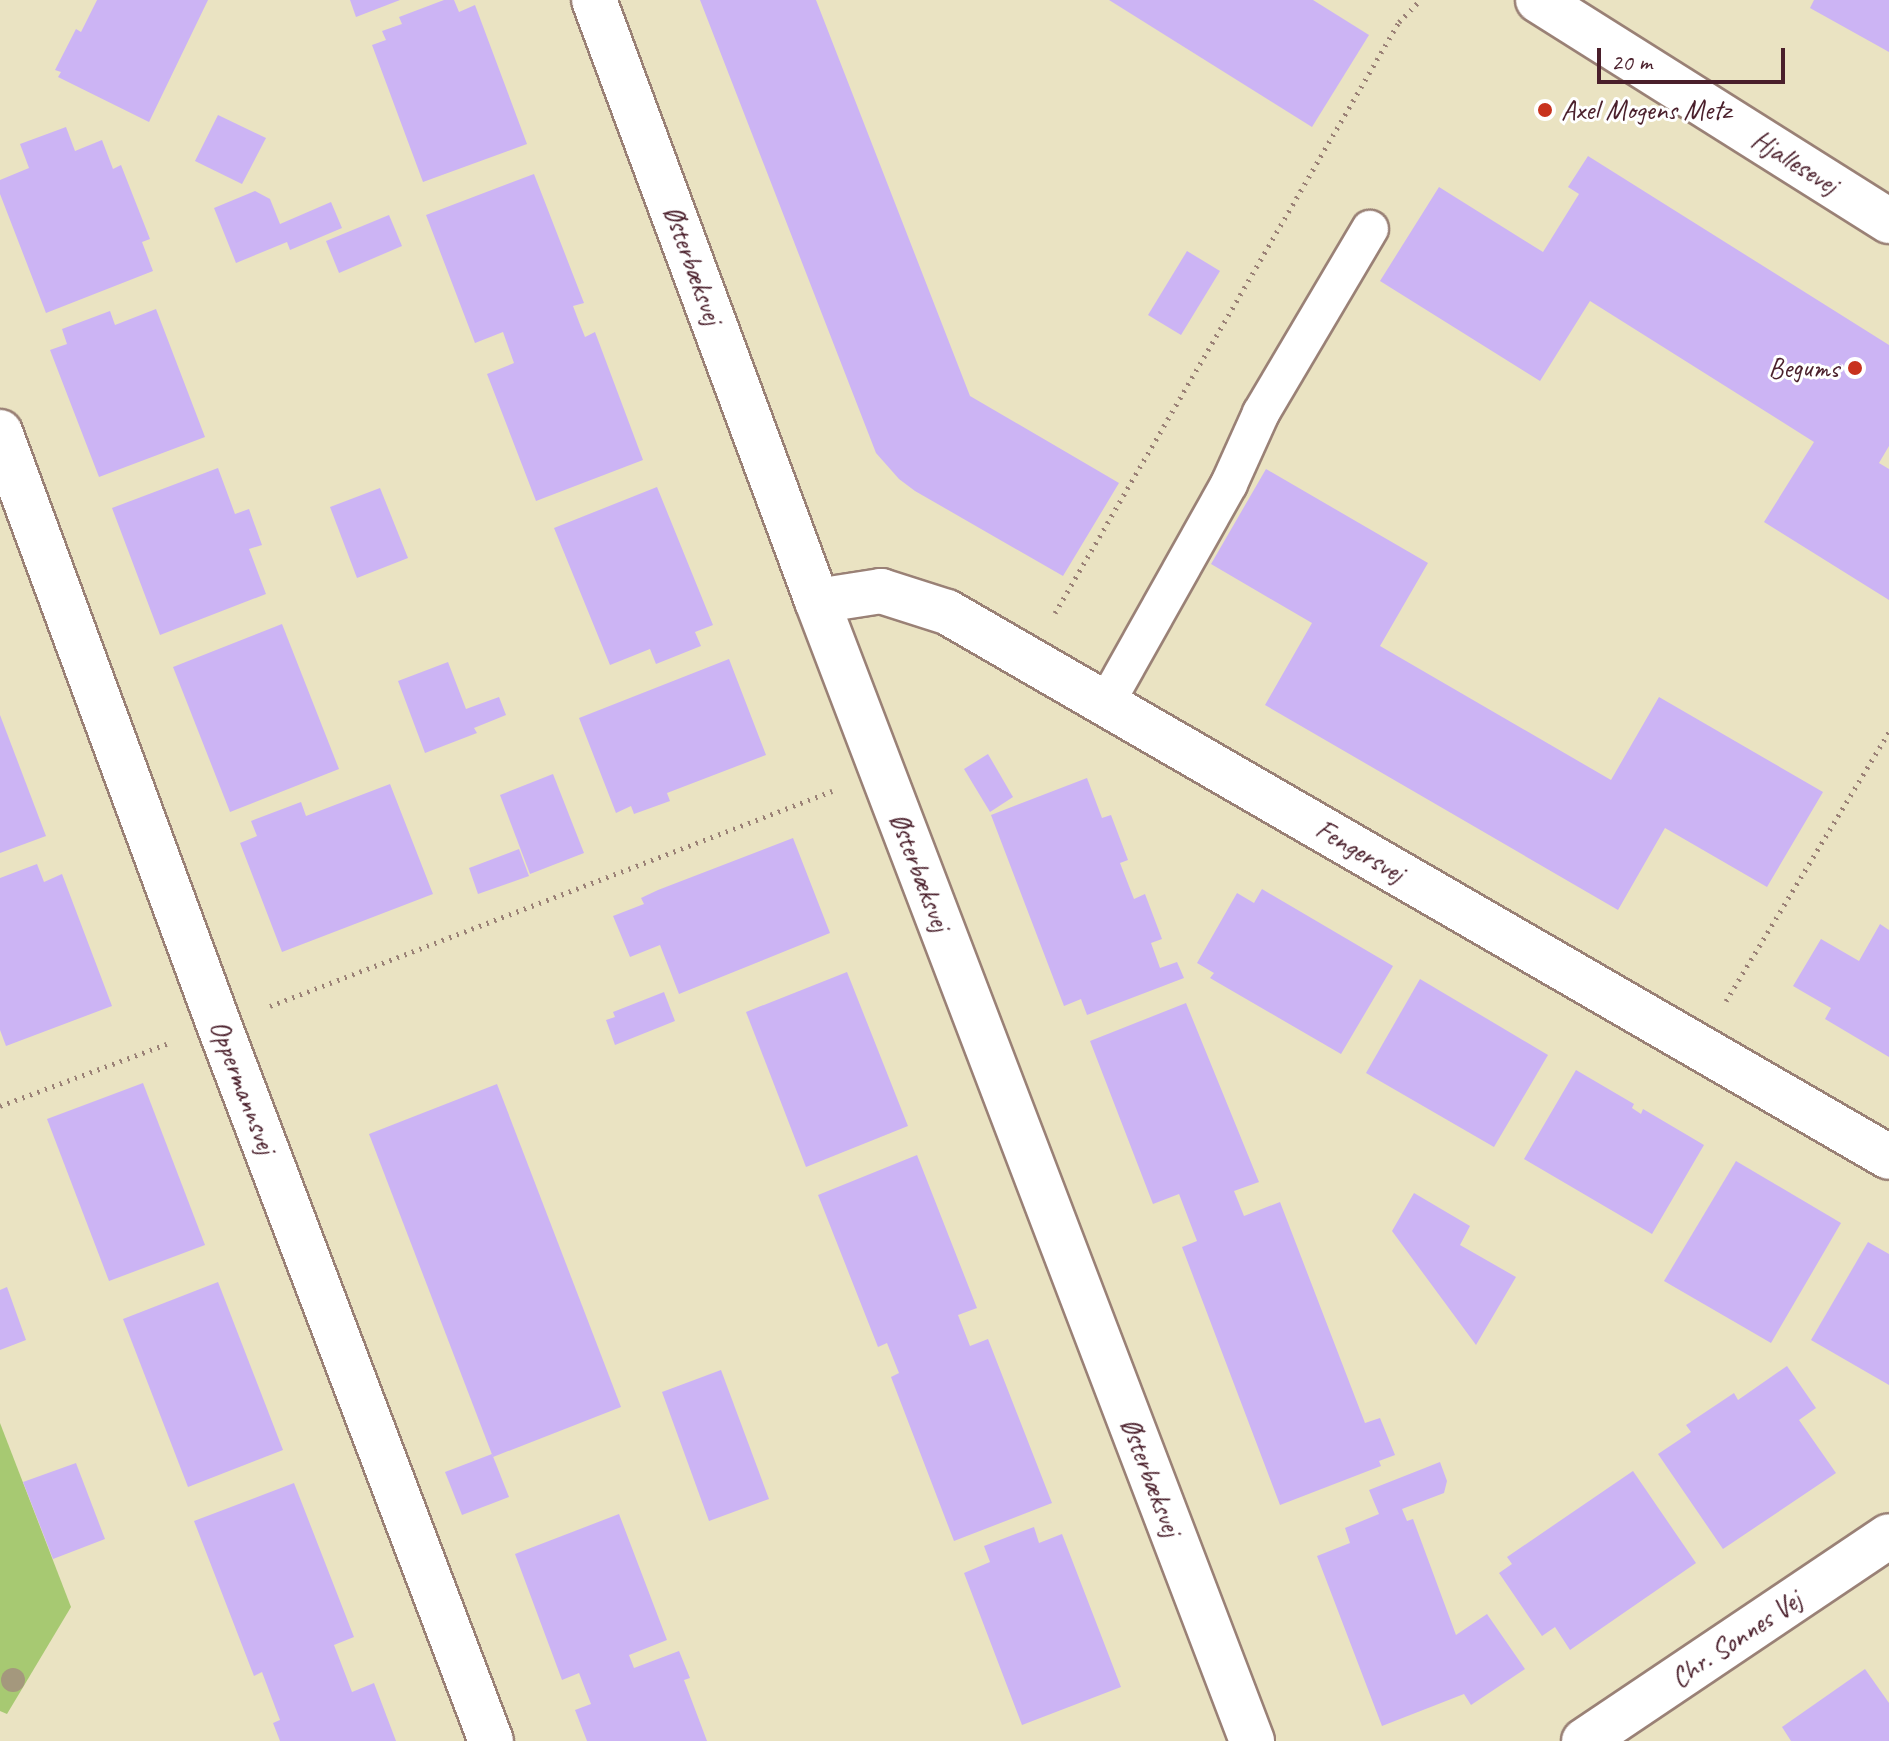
<!DOCTYPE html>
<meta charset="utf-8">
<style>
body{margin:0}
#map{position:relative;width:1889px;height:1741px;overflow:hidden;background:#eae3c2;font-family:Caveat,sans-serif}
div>[style]{position:absolute}
[style*='--x']{left:calc(var(--x)*1px);top:calc(var(--y)*1px);width:calc(var(--w)*1px);rotate:calc(var(--a)*1deg)}
.green>*{inset:0;background:#a7c972}
.building>*{inset:0;background:#ccb4f4}
.path>*{height:5px;margin-top:-2.5px;transform-origin:0;background:repeating-linear-gradient(90deg,#9a8176 0 2px,transparent 0 8px)}
.roads{filter:drop-shadow(2px 0 #9a8176) drop-shadow(-2px 0 #9a8176) drop-shadow(0 2px #9a8176) drop-shadow(0 -2px #9a8176)}
.lane>*{height:36px;margin:-18px;padding:0 18px;transform-origin:18px;border-radius:18px;background:#fff}
.street>*{height:44px;margin:-22px;padding:0 22px;transform-origin:22px;border-radius:22px;background:#fff}
.secondary>*{height:44px;margin:-22px;padding:0 22px;transform-origin:22px;border-radius:22px;background:#fff}
.trees>*{width:24px;height:24px;margin:-12px;border-radius:50%;background:#a4987d}
.dots>*{width:22px;height:22px;translate:-50% -50%;box-sizing:border-box;border:4px solid #fff;border-radius:50%}
span{translate:-50% -50%;white-space:nowrap;text-align:center;line-height:1.15;-webkit-text-stroke:6px #fff;paint-order:stroke}
.poi-label{font-size:28px;color:#4a1f2b}
.left{translate:0 -50%;text-align:left}
.right{translate:-100% -50%;text-align:right}
.street-label{font-size:28px;color:#4a1f2b}
.scale{position:absolute;left:1597px;top:48px;width:188px;height:36px;box-sizing:border-box;border:4px solid #4a1f2b;border-top:0;padding-left:10px;font-size:24px;line-height:28px;white-space:nowrap;color:#4a1f2b;-webkit-text-stroke:6px #fff;paint-order:stroke}
</style>
<div id="map">
<div class="green">
<div style="clip-path:polygon(0 1423px,71px 1607px,7px 1714px,0 1711px)"></div>
</div>
<div class="building">
<div style="clip-path:polygon(97px 0,208px 0,149px 122px,58px 77px,61px 72px,55px 70px,76px 29px,81px 32px)"></div>
<div style="clip-path:polygon(350px 0,400px 0,356px 17px)"></div>
<div style="clip-path:polygon(444px 0,454px 0,459px 12px,475px 5px,527px 144px,423px 182px,372px 45px,386px 40px,382px 31px,402px 24px,399px 17px)"></div>
<div style="clip-path:polygon(700px 0,816px 0,970px 396px,1119px 483px,1063px 576px,915px 491px,899px 479px,876px 453px)"></div>
<div style="clip-path:polygon(1109px 0,1313px 0,1369px 35px,1312px 127px)"></div>
<div style="clip-path:polygon(1814px 0,1889px 0,1889px 52px,1810px 8px)"></div>
<div style="clip-path:polygon(218px 115px,266px 138px,242px 184px,195px 161px)"></div>
<div style="clip-path:polygon(66px 127px,75px 151px,102px 140px,113px 169px,121px 165px,150px 239px,142px 242px,153px 271px,46px 313px,0 194px,0 180px,29px 168px,20px 144px)"></div>
<div style="clip-path:polygon(1588px 156px,1889px 345px,1889px 446px,1879px 463px,1889px 469px,1889px 600px,1764px 522px,1814px 442px,1590px 301px,1540px 381px,1380px 281px,1439px 187px,1543px 252px,1579px 194px,1568px 187px)"></div>
<div style="clip-path:polygon(534px 174px,584px 303px,573px 306px,579px 322px,585px 337px,595px 332px,643px 460px,536px 501px,487px 374px,514px 363px,503px 332px,475px 343px,426px 215px)"></div>
<div style="clip-path:polygon(255px 191px,270px 199px,280px 224px,331px 202px,342px 228px,290px 250px,287px 242px,236px 263px,214px 208px)"></div>
<div style="clip-path:polygon(389px 215px,402px 246px,339px 273px,326px 241px)"></div>
<div style="clip-path:polygon(1187px 251px,1220px 271px,1181px 335px,1148px 315px)"></div>
<div style="clip-path:polygon(156px 309px,205px 437px,99px 477px,50px 350px,67px 344px,62px 329px,110px 311px,115px 325px)"></div>
<div style="clip-path:polygon(218px 468px,235px 514px,249px 509px,262px 545px,249px 549px,266px 594px,160px 635px,112px 508px)"></div>
<div style="clip-path:polygon(1266px 469px,1428px 563px,1380px 646px,1611px 780px,1659px 697px,1823px 792px,1767px 887px,1665px 828px,1618px 910px,1265px 705px,1312px 623px,1211px 564px)"></div>
<div style="clip-path:polygon(657px 487px,713px 625px,695px 632px,701px 646px,656px 664px,650px 649px,610px 665px,554px 528px)"></div>
<div style="clip-path:polygon(380px 488px,408px 558px,357px 578px,330px 507px)"></div>
<div style="clip-path:polygon(282px 624px,339px 769px,230px 812px,173px 667px)"></div>
<div style="clip-path:polygon(729px 659px,766px 755px,667px 793px,670px 801px,634px 814px,631px 806px,616px 813px,579px 718px)"></div>
<div style="clip-path:polygon(448px 662px,466px 709px,499px 697px,506px 715px,474px 728px,477px 733px,425px 753px,398px 681px)"></div>
<div style="clip-path:polygon(0 715px,46px 836px,0 853px)"></div>
<div style="clip-path:polygon(988px 754px,1013px 797px,990px 812px,964px 769px)"></div>
<div style="clip-path:polygon(553px 774px,584px 853px,530px 874px,500px 795px)"></div>
<div style="clip-path:polygon(1087px 778px,1102px 818px,1111px 815px,1128px 860px,1120px 863px,1134px 899px,1145px 894px,1162px 939px,1151px 943px,1160px 968px,1177px 962px,1184px 978px,1087px 1015px,1081px 999px,1064px 1006px,991px 815px)"></div>
<div style="clip-path:polygon(390px 784px,433px 894px,282px 952px,240px 843px,257px 836px,251px 821px,301px 802px,306px 816px)"></div>
<div style="clip-path:polygon(793px 838px,830px 933px,679px 994px,660px 945px,630px 957px,613px 916px,644px 904px,641px 898px,658px 890px)"></div>
<div style="clip-path:polygon(519px 849px,529px 876px,478px 894px,469px 868px)"></div>
<div style="clip-path:polygon(37px 864px,44px 882px,62px 874px,112px 1006px,6px 1046px,0 1030px,0 878px)"></div>
<div style="clip-path:polygon(1262px 889px,1393px 966px,1341px 1054px,1210px 978px,1214px 973px,1197px 963px,1237px 893px,1254px 903px)"></div>
<div style="clip-path:polygon(1880px 924px,1889px 930px,1889px 1057px,1825px 1019px,1831px 1008px,1793px 986px,1821px 939px,1859px 961px)"></div>
<div style="clip-path:polygon(847px 972px,908px 1126px,806px 1167px,746px 1012px)"></div>
<div style="clip-path:polygon(1420px 979px,1548px 1055px,1494px 1147px,1366px 1073px)"></div>
<div style="clip-path:polygon(664px 992px,675px 1021px,615px 1045px,606px 1020px,615px 1017px,613px 1012px)"></div>
<div style="clip-path:polygon(1186px 1003px,1259px 1182px,1234px 1191px,1244px 1216px,1280px 1202px,1365px 1423px,1380px 1418px,1395px 1455px,1379px 1461px,1381px 1466px,1280px 1505px,1182px 1247px,1197px 1241px,1179px 1194px,1153px 1204px,1090px 1041px)"></div>
<div style="clip-path:polygon(1576px 1070px,1634px 1104px,1632px 1108px,1641px 1114px,1643px 1109px,1704px 1145px,1652px 1234px,1524px 1159px)"></div>
<div style="clip-path:polygon(143px 1083px,205px 1245px,109px 1281px,47px 1119px)"></div>
<div style="clip-path:polygon(497px 1084px,621px 1407px,493px 1457px,369px 1134px)"></div>
<div style="clip-path:polygon(917px 1155px,977px 1308px,958px 1315px,970px 1346px,988px 1339px,1052px 1503px,954px 1541px,891px 1377px,899px 1373px,887px 1343px,878px 1347px,818px 1195px)"></div>
<div style="clip-path:polygon(1736px 1161px,1841px 1223px,1771px 1343px,1664px 1281px)"></div>
<div style="clip-path:polygon(1414px 1193px,1470px 1226px,1460px 1245px,1516px 1277px,1476px 1345px,1392px 1231px)"></div>
<div style="clip-path:polygon(1868px 1242px,1889px 1254px,1889px 1385px,1811px 1340px)"></div>
<div style="clip-path:polygon(218px 1282px,283px 1450px,188px 1487px,123px 1319px)"></div>
<div style="clip-path:polygon(7px 1287px,26px 1340px,0 1350px,0 1290px)"></div>
<div style="clip-path:polygon(1787px 1366px,1816px 1408px,1799px 1420px,1836px 1473px,1723px 1549px,1658px 1454px,1691px 1432px,1686px 1425px,1734px 1393px,1738px 1400px)"></div>
<div style="clip-path:polygon(721px 1370px,769px 1499px,709px 1521px,662px 1392px)"></div>
<div style="clip-path:polygon(492px 1454px,509px 1497px,462px 1515px,445px 1472px)"></div>
<div style="clip-path:polygon(1440px 1462px,1447px 1481px,1444px 1493px,1402px 1509px,1407px 1521px,1413px 1519px,1456px 1635px,1487px 1614px,1525px 1669px,1471px 1705px,1464px 1694px,1382px 1726px,1317px 1556px,1350px 1543px,1345px 1528px,1379px 1514px,1369px 1490px)"></div>
<div style="clip-path:polygon(76px 1463px,105px 1539px,53px 1559px,23px 1482px)"></div>
<div style="clip-path:polygon(1633px 1471px,1696px 1563px,1570px 1650px,1555px 1627px,1542px 1636px,1499px 1573px,1512px 1564px,1507px 1557px)"></div>
<div style="clip-path:polygon(294px 1483px,354px 1637px,334px 1645px,352px 1692px,374px 1683px,396px 1741px,280px 1741px,273px 1723px,280px 1720px,262px 1672px,254px 1676px,194px 1521px)"></div>
<div style="clip-path:polygon(619px 1514px,667px 1640px,629px 1655px,634px 1668px,679px 1651px,690px 1678px,684px 1680px,707px 1741px,587px 1741px,575px 1710px,591px 1704px,579px 1673px,562px 1680px,515px 1554px)"></div>
<div style="clip-path:polygon(1034px 1527px,1039px 1543px,1062px 1534px,1121px 1687px,1022px 1725px,964px 1573px,990px 1562px,984px 1546px)"></div>
<div style="clip-path:polygon(1865px 1669px,1889px 1703px,1889px 1741px,1791px 1741px,1782px 1727px)"></div>
</div>
<div class="path">
<div style="--x:1055;--y:613;--w:684;--a:-59.8"></div>
<div style="--x:1399;--y:22;--w:30;--a:-46"></div>
<div style="--x:1726;--y:1001;--w:315;--a:-58.8"></div>
<div style="--x:270;--y:1006;--w:602;--a:-20.93"></div>
<div style="--x:0;--y:1106;--w:178;--a:-20.4"></div>
</div>
<div class="roads">
<div class="lane">
<div style="--x:1105;--y:705;--w:253;--a:-60.7"></div>
<div style="--x:1229;--y:484;--w:78;--a:-65.7"></div>
<div style="--x:1261;--y:413;--w:214;--a:-59.4"></div>
</div>
<div class="street">
<div style="--x:594;--y:0;--w:641;--a:69.64"></div>
<div style="--x:817;--y:601;--w:1220;--a:69.11"></div>
<div style="--x:0;--y:432;--w:632;--a:69.73"></div>
<div style="--x:219;--y:1025;--w:766;--a:69.2"></div>
<div style="--x:817;--y:601;--w:65;--a:-8.9"></div>
<div style="--x:881;--y:591;--w:69;--a:17.7"></div>
<div style="--x:947;--y:612;--w:1088;--a:30.05"></div>
<div style="--x:1584;--y:1741;--w:367;--a:-33.9"></div>
</div>
<div class="secondary">
<div style="--x:1538;--y:0;--w:415;--a:32.2"></div>
</div>
</div>
<div class="trees">
<div style="left:13px;top:1680px"></div>
</div>
<div class="dots">
<div style="left:1545px;top:110px;background:#c8321e"></div>
<div style="left:1855px;top:368px;background:#c8321e"></div>
</div>
<div class="poi-label">
<span class="left" style="left:1561px;top:110px">Axel Mogens Metz</span>
<span class="right" style="left:1839px;top:368px">Begums</span>
</div>
<div class="street-label">
<span style="left:1795px;top:162px;rotate:32deg">Hjallesevej</span>
<span style="left:693px;top:265px;rotate:70deg">Østerbæksvej</span>
<span style="left:1360px;top:851px;rotate:30deg">Fengersvej</span>
<span style="left:920px;top:872px;rotate:69deg">Østerbæksvej</span>
<span style="left:243px;top:1087px;rotate:69deg">Oppermannsvej</span>
<span style="left:1151px;top:1477px;rotate:69deg">Østerbæksvej</span>
<span style="left:1736px;top:1639px;rotate:-34deg">Chr. Sonnes Vej</span>
</div>
<div class="scale">20 m</div>
</div>
